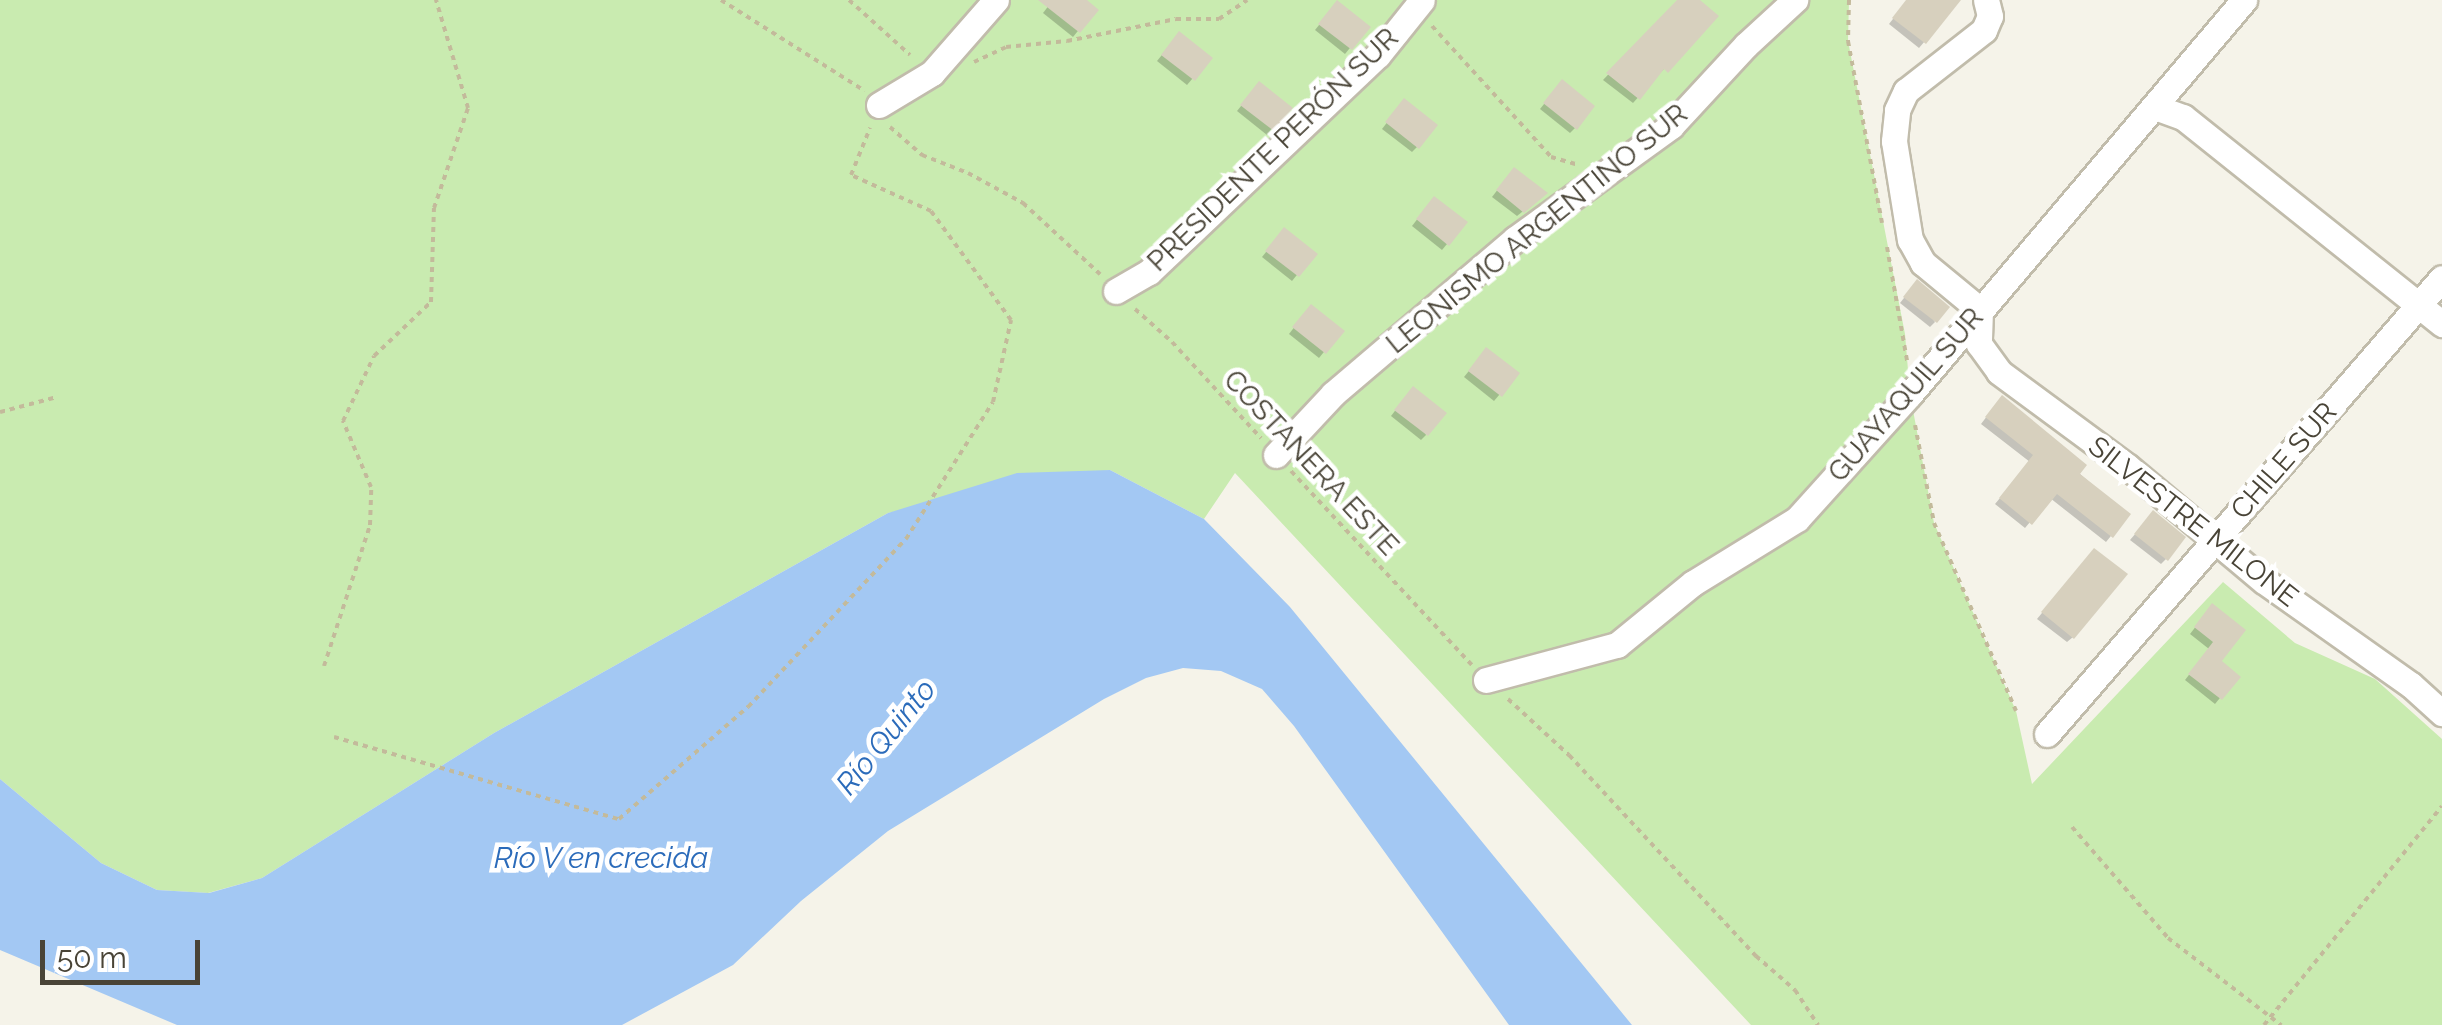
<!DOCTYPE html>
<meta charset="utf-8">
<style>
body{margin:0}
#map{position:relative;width:2442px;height:1025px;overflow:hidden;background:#f5f3e9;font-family:Raleway,sans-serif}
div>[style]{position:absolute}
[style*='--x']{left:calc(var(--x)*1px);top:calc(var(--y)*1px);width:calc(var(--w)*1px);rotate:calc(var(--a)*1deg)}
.green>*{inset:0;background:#c9ebb0}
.water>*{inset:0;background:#a3c8f3}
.shadow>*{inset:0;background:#0003}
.building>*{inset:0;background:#d7d0be}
.path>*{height:4px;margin-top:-2px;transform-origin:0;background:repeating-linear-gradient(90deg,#c3ba9b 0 5px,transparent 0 10px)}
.roads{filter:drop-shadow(2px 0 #c1bcab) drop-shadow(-2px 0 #c1bcab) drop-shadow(0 2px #c1bcab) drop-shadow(0 -2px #c1bcab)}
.minor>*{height:25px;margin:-12.5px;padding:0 12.5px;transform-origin:12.5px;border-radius:12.5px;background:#fff}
span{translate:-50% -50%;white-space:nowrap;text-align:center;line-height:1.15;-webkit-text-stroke:9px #fff;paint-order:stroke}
.street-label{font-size:28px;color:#494437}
.water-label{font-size:30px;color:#2b6bba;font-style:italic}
.scale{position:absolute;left:40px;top:940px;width:160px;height:45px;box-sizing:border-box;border:5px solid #494437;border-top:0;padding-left:12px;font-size:30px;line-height:35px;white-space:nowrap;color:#494437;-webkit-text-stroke:8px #fff;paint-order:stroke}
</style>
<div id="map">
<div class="green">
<div style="clip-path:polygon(0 0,1849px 0,1848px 41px,1905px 334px,1910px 394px,1934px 523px,2016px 711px,2032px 784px,2223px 582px,2295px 643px,2375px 679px,2442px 739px,2442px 1025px,1751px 1025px,1235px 473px,1204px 519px,1110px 470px,888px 513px,494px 733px,262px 878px,208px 893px,157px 890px,101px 863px,0 779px)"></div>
</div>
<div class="water">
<div style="clip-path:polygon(1110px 470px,1204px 519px,1290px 607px,1632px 1025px,1509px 1025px,1294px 726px,1262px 689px,1221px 671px,1183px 668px,1146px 678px,1104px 699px,888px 831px,801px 901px,733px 965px,622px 1025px,177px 1025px,0 950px,0 779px,101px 863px,157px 890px,209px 893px,262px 878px,494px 733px,888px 513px,1017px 473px)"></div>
</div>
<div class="shadow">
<div style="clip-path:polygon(1053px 0,1083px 0,1095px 10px,1073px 37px,1043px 13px)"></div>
<div style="clip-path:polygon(1679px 0,1696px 0,1690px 40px,1633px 103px,1603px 80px)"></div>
<div style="clip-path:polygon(1908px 0,1960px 0,1919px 48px,1889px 24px)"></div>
<div style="clip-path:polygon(1332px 9px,1367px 27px,1345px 54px,1315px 30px)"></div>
<div style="clip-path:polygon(1174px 40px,1210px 58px,1187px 85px,1157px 61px)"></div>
<div style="clip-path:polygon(1557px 88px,1575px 128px,1570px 133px,1540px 109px)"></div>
<div style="clip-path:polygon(1254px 90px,1272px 129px,1267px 135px,1237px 111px)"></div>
<div style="clip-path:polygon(1399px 107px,1417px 147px,1412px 152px,1382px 129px)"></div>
<div style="clip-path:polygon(1509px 175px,1539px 198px,1517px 216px,1492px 197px)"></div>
<div style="clip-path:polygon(1429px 204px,1447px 244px,1442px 250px,1412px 226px)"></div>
<div style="clip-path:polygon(1279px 236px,1314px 254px,1292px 281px,1262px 257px)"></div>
<div style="clip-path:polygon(1912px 288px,1935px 322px,1930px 327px,1900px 303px)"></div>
<div style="clip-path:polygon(1306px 312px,1341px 331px,1319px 358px,1289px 334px)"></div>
<div style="clip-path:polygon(1481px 356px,1517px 374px,1494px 401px,1464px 377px)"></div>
<div style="clip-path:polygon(1408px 394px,1426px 435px,1421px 440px,1391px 416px)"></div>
<div style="clip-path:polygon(1997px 403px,2128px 515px,2106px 542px,2050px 498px,2025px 528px,1995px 504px,2030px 462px,1981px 424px)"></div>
<div style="clip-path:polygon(2148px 519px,2166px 559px,2161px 564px,2130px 540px)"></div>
<div style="clip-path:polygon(2089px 556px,2073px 637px,2067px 642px,2037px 619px)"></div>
<div style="clip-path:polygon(2207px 612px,2218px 662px,2237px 677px,2215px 704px,2185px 680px,2209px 649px,2190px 634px)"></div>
</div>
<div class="building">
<div style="clip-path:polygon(1038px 0,1087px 0,1099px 10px,1080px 33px)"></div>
<div style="clip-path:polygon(1337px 0,1371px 27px,1352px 50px,1318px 24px)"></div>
<div style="clip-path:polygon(1677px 0,1700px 0,1719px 16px,1668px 73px,1664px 69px,1640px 100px,1606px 73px)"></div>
<div style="clip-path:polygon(1906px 0,1961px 0,1926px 44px,1892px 18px)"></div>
<div style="clip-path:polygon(1179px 31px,1213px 58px,1195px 81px,1161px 55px)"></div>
<div style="clip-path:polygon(1562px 79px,1595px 106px,1577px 130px,1543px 103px)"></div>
<div style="clip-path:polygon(1259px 81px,1293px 108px,1274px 131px,1240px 105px)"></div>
<div style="clip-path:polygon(1404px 98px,1438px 125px,1419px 149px,1385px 122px)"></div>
<div style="clip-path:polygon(1514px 167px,1548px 193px,1524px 213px,1496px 190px)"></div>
<div style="clip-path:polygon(1434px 196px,1468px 222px,1449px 246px,1416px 219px)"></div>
<div style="clip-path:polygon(1284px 227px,1318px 254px,1299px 277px,1265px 251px)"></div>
<div style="clip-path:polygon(1917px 279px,1950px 307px,1937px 323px,1903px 297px)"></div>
<div style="clip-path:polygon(1311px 304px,1345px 331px,1326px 354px,1292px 327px)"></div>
<div style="clip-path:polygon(1486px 347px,1520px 373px,1502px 397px,1468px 371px)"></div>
<div style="clip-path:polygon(1413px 386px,1447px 413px,1428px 436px,1394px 410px)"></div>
<div style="clip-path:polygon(2002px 395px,2087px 465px,2080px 474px,2131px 514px,2113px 538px,2057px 494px,2032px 525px,1999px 498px,2033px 455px,1985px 417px)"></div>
<div style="clip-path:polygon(2153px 510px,2186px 537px,2168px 561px,2134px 534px)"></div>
<div style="clip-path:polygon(2094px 548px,2128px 574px,2074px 639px,2041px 612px)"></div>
<div style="clip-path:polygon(2212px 603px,2246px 630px,2222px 661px,2241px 677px,2222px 700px,2188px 674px,2213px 642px,2194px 627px)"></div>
</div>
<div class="path">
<div style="--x:721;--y:0;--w:170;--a:32.3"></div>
<div style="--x:849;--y:0;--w:82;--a:42"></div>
<div style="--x:1849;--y:0;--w:41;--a:91.4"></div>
<div style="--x:1848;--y:41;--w:185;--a:79.4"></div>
<div style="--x:1432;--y:26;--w:177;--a:47.7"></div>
<div style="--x:1551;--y:157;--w:29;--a:16"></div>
<div style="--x:974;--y:62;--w:35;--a:-25"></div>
<div style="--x:1006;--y:47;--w:61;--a:-5.6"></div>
<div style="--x:1067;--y:41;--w:111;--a:-11.4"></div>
<div style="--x:1176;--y:19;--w:43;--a:0"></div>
<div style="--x:1219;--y:19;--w:34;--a:-34"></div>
<div style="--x:890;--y:127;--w:43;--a:41.2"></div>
<div style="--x:922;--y:155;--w:49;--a:21.4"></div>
<div style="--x:968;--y:173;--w:63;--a:28.6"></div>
<div style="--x:1023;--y:203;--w:105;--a:42.7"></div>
<div style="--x:1887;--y:247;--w:116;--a:80"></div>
<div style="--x:1135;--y:309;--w:50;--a:41.7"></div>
<div style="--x:1172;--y:342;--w:131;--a:47.2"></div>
<div style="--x:0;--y:412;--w:59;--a:-14.7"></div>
<div style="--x:1915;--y:425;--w:100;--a:79"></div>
<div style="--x:1934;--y:523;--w:205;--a:66.4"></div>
<div style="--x:1291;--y:471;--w:265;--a:47"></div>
<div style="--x:324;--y:666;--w:148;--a:-71.9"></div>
<div style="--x:370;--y:525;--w:38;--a:-88"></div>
<div style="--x:371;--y:487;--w:72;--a:-113"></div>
<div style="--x:343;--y:421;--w:72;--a:-64.5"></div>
<div style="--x:374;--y:356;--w:79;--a:-43.5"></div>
<div style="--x:431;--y:302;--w:94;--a:-88.2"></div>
<div style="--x:434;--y:208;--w:106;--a:-71.2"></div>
<div style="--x:468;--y:108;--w:113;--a:-106.5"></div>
<div style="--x:1508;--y:699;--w:83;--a:42.6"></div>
<div style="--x:1569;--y:755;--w:275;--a:47.1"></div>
<div style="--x:1756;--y:956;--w:52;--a:41.1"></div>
<div style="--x:1795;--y:990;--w:42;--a:56.7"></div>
<div style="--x:334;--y:737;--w:297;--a:16.1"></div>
<div style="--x:619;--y:819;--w:171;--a:-41"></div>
<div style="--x:748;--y:707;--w:231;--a:-46.8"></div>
<div style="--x:906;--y:539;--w:162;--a:-57.6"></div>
<div style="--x:993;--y:402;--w:84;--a:-77.6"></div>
<div style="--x:1011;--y:320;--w:135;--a:-126.3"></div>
<div style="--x:931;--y:211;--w:88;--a:-155.8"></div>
<div style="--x:851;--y:175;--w:51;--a:-68"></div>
<div style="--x:2072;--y:827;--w:147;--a:49.1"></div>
<div style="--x:2168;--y:938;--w:143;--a:37.6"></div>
<div style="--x:2264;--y:1025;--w:282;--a:-50.9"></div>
</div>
<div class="roads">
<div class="minor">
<div style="--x:879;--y:105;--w:62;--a:-31.1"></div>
<div style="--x:932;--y:73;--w:97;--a:-48.8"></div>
<div style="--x:2155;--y:107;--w:30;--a:20"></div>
<div style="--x:2183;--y:117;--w:332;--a:38.6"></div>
<div style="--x:1116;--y:291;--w:38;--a:-30"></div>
<div style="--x:1149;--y:272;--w:315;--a:-43.5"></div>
<div style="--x:1378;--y:55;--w:70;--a:-51.3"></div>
<div style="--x:1980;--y:310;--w:34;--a:92"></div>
<div style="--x:1979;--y:344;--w:34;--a:54"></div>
<div style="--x:1999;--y:372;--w:160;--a:36.4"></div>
<div style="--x:2128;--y:467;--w:177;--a:40"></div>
<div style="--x:2264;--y:581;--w:180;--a:35.3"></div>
<div style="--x:2411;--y:685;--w:42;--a:42.1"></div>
<div style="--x:1980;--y:310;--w:74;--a:-140.5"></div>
<div style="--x:1923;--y:263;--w:26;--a:-119"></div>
<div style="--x:1910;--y:240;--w:100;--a:-99.2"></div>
<div style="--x:1894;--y:141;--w:31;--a:-84"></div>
<div style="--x:1897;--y:110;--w:21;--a:-65"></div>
<div style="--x:1906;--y:91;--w:99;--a:-38"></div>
<div style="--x:1984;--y:30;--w:15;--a:-67"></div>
<div style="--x:1990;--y:16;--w:16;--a:-104"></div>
<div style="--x:1276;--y:455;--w:83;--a:-46.9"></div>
<div style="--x:1333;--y:394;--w:239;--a:-40.4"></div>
<div style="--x:1515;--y:239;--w:193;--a:-35.9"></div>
<div style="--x:1671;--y:126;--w:110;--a:-47.2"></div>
<div style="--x:1746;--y:45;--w:67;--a:-42.6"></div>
<div style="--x:1486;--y:680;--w:136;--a:-15"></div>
<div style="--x:1617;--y:645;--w:98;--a:-39.2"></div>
<div style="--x:1693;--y:583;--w:122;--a:-31.6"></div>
<div style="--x:1797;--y:519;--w:169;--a:-47.9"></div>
<div style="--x:1910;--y:394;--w:517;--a:-49.71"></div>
<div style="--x:2047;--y:734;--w:603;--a:-49.1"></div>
</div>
</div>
<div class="street-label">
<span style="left:1273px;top:150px;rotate:-44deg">PRESIDENTE PERÓN SUR</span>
<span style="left:1537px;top:229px;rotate:-39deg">LEONISMO ARGENTINO SUR</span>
<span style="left:1906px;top:395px;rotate:-49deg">GUAYAQUIL SUR</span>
<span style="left:2284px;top:461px;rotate:-49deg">CHILE SUR</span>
<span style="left:1311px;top:463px;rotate:47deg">COSTANERA ESTE</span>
<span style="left:2193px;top:522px;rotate:38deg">SILVESTRE MILONE</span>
</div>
<div class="water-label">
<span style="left:886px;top:737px;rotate:-51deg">Río Quinto</span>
<span style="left:601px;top:858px">Río V en crecida</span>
</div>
<div class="scale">50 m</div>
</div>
